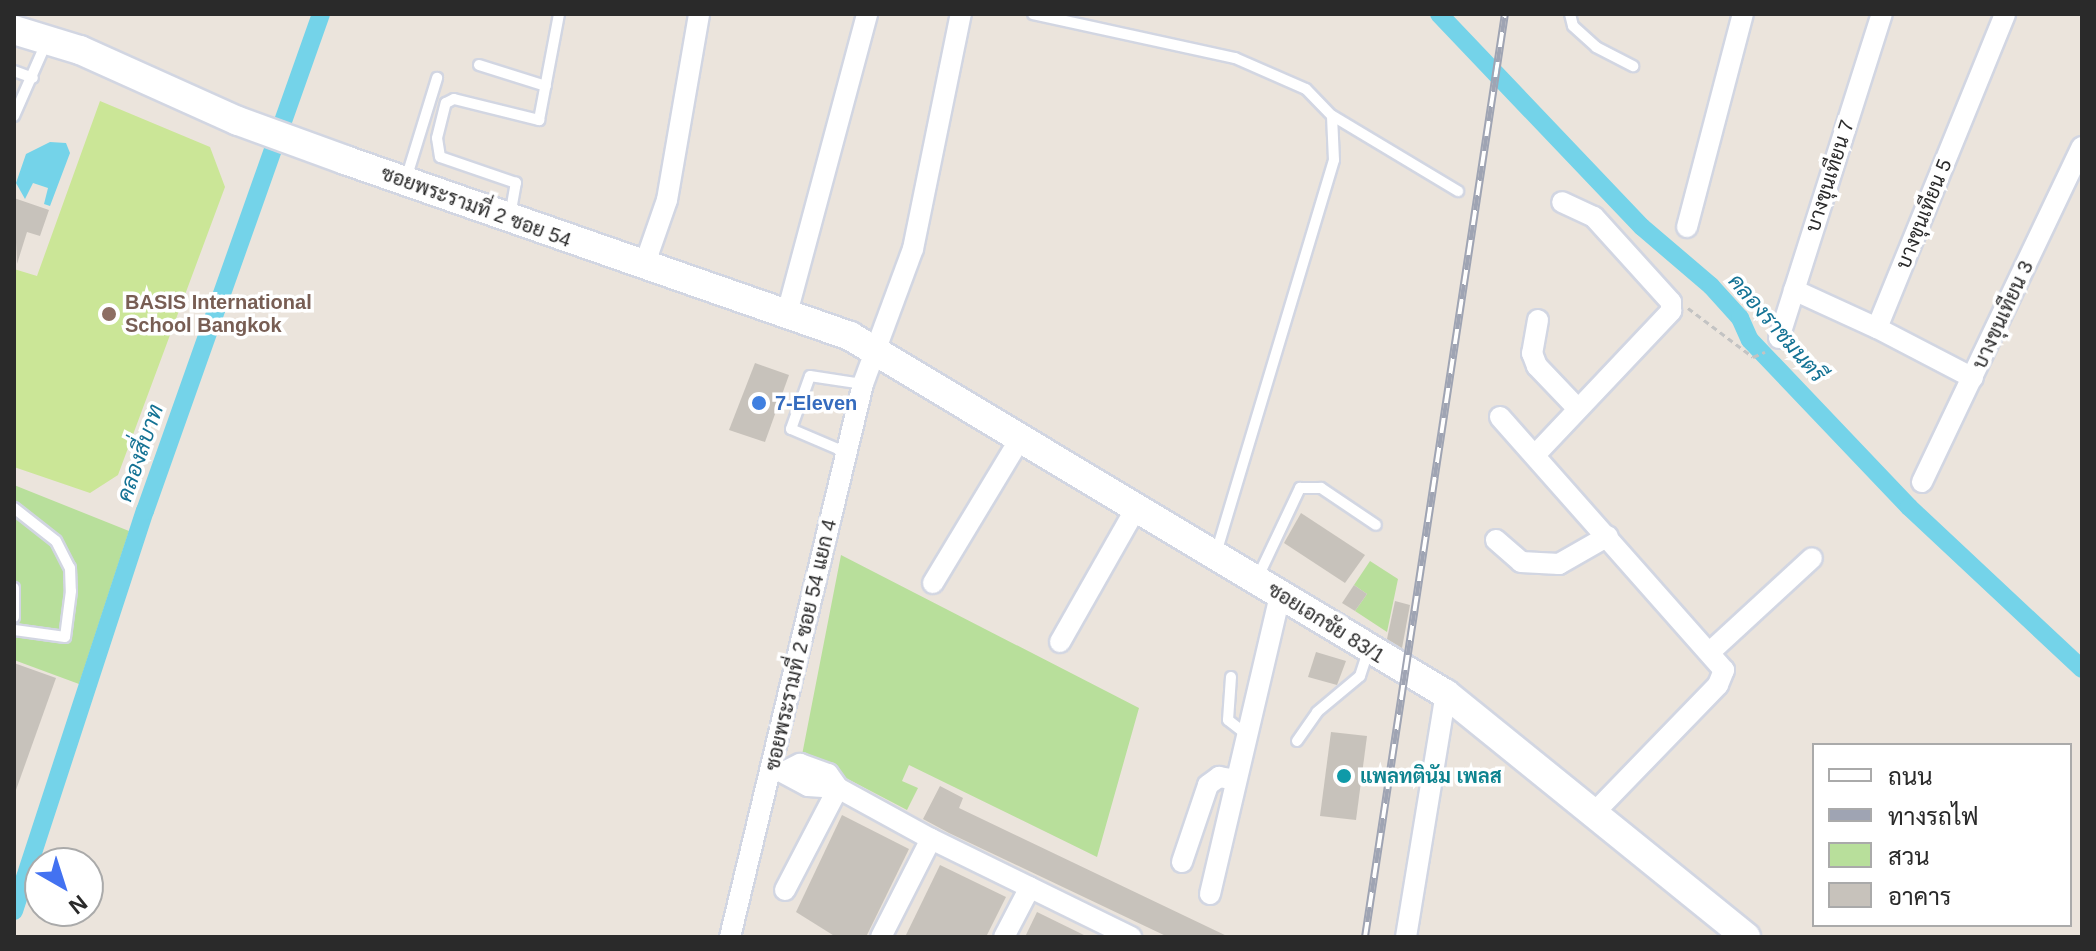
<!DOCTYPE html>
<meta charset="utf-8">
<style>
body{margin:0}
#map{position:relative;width:2096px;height:951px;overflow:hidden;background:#ebe4dc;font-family:Helvetica,Sarabun,sans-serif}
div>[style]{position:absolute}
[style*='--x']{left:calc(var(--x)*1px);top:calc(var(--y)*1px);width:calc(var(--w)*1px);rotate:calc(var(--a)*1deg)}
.green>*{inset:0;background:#b8df9b}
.pitch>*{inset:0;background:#cbe697}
.water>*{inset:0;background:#74d3e9}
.canal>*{height:18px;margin:-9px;padding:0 9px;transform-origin:9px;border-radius:9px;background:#74d3e9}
.building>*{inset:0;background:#c7c2bb}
.path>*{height:3px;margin-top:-1.5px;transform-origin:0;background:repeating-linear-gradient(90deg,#c3c3c3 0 6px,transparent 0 10px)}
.roads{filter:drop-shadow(2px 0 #d2d6e2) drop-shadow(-2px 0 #d2d6e2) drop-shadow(0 2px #d2d6e2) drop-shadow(0 -2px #d2d6e2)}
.lane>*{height:10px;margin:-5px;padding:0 5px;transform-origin:5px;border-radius:5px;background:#fff}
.street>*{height:20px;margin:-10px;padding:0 10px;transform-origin:10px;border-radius:10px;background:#fff}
.secondary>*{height:28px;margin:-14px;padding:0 14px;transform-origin:14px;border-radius:14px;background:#fff}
.rail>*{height:8px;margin-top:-4px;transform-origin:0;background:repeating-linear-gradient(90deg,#fff 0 15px,#9fa4b3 0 30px);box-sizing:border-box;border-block:2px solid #9fa4b3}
.dots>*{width:22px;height:22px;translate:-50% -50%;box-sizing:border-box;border:4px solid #fff;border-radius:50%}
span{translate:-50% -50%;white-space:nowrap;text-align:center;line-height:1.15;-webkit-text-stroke:7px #fff;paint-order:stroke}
.street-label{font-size:20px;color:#2a2a2a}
.education-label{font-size:20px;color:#785e54;font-weight:700}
.left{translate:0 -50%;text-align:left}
.shop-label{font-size:20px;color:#366cbe;font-weight:700}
.culture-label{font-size:20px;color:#0d838f;font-weight:700}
.water-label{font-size:22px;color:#137294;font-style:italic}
.frame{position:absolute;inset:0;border:16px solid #2a2a2a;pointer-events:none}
.legend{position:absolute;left:1812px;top:743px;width:260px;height:184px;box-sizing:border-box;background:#fff;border:2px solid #aaa;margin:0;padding:10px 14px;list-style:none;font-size:24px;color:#2a2a2a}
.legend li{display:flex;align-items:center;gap:16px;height:40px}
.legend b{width:40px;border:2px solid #aaa}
.north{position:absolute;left:24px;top:847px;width:80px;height:80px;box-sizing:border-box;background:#fff;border:2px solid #aaa;border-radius:50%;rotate:141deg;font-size:22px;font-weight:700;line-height:32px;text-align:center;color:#2a2a2a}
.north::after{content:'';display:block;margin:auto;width:28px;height:36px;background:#4372f1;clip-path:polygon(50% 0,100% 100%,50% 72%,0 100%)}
</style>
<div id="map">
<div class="green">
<div style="clip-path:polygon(14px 485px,129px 531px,79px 684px,14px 660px)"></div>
<div style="clip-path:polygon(841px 555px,1139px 708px,1097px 857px,909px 765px,902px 781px,918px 788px,907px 810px,802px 755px)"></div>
<div style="clip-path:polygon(1370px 561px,1398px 579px,1387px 632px,1355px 611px,1367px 594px,1354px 585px)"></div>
</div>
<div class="pitch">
<div style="clip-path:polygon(100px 101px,210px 147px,225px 187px,118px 475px,90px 493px,14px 467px,14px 269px,37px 276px)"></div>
</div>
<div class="water">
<div style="clip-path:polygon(50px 142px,66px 143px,70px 153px,50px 206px,44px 204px,48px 188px,33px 183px,25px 199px,16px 183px,26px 154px)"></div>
</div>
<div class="canal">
<div style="--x:1439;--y:14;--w:294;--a:46.4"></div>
<div style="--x:1642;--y:227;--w:91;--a:40.5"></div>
<div style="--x:1711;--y:286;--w:43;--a:47.8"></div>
<div style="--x:1740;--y:318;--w:24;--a:66"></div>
<div style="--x:1750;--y:340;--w:231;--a:46.4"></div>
<div style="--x:1909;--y:507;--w:237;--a:43.1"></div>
<div style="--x:14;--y:911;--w:421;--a:-71.9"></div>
<div style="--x:145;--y:511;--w:527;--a:-70.5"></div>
</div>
<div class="building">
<div style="clip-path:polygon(14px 198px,49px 210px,40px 236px,27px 232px,17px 264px)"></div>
<div style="clip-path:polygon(755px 363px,789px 375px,765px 442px,729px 430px)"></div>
<div style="clip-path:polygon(1301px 513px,1365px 555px,1345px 583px,1284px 543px)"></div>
<div style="clip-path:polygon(1354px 585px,1367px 594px,1355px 611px,1342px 603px)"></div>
<div style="clip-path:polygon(1395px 601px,1410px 605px,1402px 648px,1387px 639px)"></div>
<div style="clip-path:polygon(1316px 652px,1346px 661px,1337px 685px,1308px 677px)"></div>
<div style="clip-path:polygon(14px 663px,56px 678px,16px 790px,14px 789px)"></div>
<div style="clip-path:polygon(1331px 732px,1367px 736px,1356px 820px,1320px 816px)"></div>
<div style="clip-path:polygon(940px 786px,963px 798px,959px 808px,1229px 937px,1168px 937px,949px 833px,923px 819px)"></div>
<div style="clip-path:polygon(842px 815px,909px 849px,866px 937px,836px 937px,796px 912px)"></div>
<div style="clip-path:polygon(940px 865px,1006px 897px,986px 937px,905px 937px)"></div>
<div style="clip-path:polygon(1037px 912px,1088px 937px,1025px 937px)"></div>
</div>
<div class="path">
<div style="--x:1688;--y:308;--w:81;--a:37"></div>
<div style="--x:1753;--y:357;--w:13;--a:-23"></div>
</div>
<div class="roads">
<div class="lane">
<div style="--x:1033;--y:14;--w:207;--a:12.3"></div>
<div style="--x:1235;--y:58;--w:77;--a:23.6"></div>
<div style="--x:1306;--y:89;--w:37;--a:46"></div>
<div style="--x:1332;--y:116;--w:44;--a:87.4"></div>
<div style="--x:1334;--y:160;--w:411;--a:106.7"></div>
<div style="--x:1570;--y:14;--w:12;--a:76"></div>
<div style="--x:1573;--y:26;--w:31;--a:42"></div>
<div style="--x:1596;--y:47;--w:42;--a:27.2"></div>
<div style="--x:479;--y:65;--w:70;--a:17.4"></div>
<div style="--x:14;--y:71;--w:20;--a:20"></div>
<div style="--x:14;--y:116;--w:80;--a:-66.3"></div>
<div style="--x:1333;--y:116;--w:146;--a:31"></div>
<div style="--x:406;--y:179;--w:106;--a:-72.9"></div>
<div style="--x:510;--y:216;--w:34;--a:-80"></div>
<div style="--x:516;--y:183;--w:80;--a:-161.1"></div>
<div style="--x:440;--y:157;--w:19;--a:-99"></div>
<div style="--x:437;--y:138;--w:36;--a:-76"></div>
<div style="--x:446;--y:103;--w:9;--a:-27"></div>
<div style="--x:454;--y:99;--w:88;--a:13.9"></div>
<div style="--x:539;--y:120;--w:108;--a:-79.3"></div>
<div style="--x:845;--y:459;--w:12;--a:-125"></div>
<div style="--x:838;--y:449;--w:51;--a:-156.9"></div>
<div style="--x:791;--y:429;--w:56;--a:-70.3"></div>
<div style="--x:810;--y:376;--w:54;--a:8.6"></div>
<div style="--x:14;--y:508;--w:53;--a:38.2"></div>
<div style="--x:56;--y:541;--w:30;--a:63"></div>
<div style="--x:70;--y:568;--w:23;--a:88"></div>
<div style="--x:71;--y:591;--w:46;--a:97.4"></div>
<div style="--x:65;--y:637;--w:51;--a:-172.2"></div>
<div style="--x:1257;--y:579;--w:101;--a:-64.7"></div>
<div style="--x:1300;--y:488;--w:21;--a:0"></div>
<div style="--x:1321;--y:488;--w:66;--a:33.9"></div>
<div style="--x:14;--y:588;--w:29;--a:90"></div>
<div style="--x:1231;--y:677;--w:43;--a:94"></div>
<div style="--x:1228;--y:720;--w:24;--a:38"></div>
<div style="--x:1297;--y:741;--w:35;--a:-55"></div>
<div style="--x:1317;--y:712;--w:56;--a:-39.9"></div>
<div style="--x:1360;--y:676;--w:25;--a:-72"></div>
</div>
<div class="street">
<div style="--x:1687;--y:227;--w:220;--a:-75.3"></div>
<div style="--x:644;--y:266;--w:70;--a:-70.8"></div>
<div style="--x:667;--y:200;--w:189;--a:-80.2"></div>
<div style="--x:1794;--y:290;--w:91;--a:24.6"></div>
<div style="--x:1877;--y:328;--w:339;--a:-67.8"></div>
<div style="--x:786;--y:317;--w:314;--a:-75"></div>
<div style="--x:1538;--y:320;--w:34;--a:100"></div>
<div style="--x:1532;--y:353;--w:14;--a:69"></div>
<div style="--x:1537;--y:366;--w:59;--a:46.4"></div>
<div style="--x:1877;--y:328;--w:108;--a:27.5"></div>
<div style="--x:1779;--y:338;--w:340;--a:-72.4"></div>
<div style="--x:1500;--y:417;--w:338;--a:48.5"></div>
<div style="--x:1724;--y:670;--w:16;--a:112"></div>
<div style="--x:1718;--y:685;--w:178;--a:134.1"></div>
<div style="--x:1536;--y:454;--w:197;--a:-46.6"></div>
<div style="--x:1671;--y:311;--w:9;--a:-90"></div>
<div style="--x:1671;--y:302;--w:115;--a:-132.2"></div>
<div style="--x:1594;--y:217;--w:35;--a:-155"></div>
<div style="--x:1922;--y:482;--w:371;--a:-64.5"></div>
<div style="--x:1496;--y:540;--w:33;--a:41"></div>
<div style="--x:1521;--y:562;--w:38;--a:3"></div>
<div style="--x:1559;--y:564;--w:56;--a:-29.7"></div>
<div style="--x:933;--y:583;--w:168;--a:-58.9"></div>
<div style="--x:1060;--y:642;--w:154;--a:-60.4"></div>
<div style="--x:1711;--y:651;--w:137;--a:-42.6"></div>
<div style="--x:776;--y:769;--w:36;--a:28"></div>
<div style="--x:808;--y:786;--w:30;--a:4"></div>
<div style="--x:786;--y:771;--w:16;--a:-27"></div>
<div style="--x:800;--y:764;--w:30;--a:20"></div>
<div style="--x:828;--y:774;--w:17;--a:54"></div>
<div style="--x:838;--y:788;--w:106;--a:28.7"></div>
<div style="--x:931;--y:839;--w:223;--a:26.1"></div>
<div style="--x:1182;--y:862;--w:81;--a:-71.3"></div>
<div style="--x:1208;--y:785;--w:14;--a:-36"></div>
<div style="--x:1219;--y:777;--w:17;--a:10"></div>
<div style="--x:785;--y:890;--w:115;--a:-62.5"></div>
<div style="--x:1210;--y:894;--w:307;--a:-76.8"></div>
<div style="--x:730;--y:937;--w:569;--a:-76.48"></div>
<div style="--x:863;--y:384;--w:144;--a:-69.7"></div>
<div style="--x:913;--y:249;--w:240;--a:-78.5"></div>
<div style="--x:881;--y:937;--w:110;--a:-63"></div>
<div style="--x:1004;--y:937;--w:56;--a:-62.5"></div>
<div style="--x:1406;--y:937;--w:246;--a:-80.7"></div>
</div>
<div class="secondary">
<div style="--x:14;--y:30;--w:69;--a:16.9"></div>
<div style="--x:80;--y:50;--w:173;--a:24.2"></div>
<div style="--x:238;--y:121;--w:114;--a:20"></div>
<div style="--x:345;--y:160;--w:535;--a:19.21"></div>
<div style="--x:850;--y:336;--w:695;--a:30.99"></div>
<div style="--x:1446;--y:694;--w:386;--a:39"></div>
</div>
</div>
<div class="rail">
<div style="--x:1365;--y:937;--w:934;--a:-81.38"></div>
</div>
<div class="dots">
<div style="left:109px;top:314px;background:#8d6e63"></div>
<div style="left:759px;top:403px;background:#3f7fe0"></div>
<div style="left:1344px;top:776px;background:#0f9aa8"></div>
</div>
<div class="street-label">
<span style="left:1830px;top:176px;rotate:-72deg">บางขุนเทียน 7</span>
<span style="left:476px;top:207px;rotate:20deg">ซอยพระรามที่ 2 ซอย 54</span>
<span style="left:1924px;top:214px;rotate:-68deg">บางขุนเทียน 5</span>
<span style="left:2003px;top:315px;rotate:-65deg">บางขุนเทียน 3</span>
<span style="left:1326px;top:623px;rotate:32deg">ซอยเอกชัย 83/1</span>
<span style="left:801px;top:645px;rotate:-77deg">ซอยพระรามที่ 2 ซอย 54 แยก 4</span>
</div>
<div class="education-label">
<span class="left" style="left:125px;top:314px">BASIS International<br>School Bangkok</span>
</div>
<div class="shop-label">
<span class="left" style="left:775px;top:403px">7-Eleven</span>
</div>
<div class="culture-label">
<span class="left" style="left:1360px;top:776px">แพลทตินัม เพลส</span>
</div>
<div class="water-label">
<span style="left:1777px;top:328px;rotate:49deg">คลองราชมนตรี</span>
<span style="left:140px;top:453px;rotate:-71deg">คลองสี่บาท</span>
</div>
<div class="frame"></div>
<ul class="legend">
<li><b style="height:10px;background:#fff"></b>ถนน</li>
<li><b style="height:10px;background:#9fa4b3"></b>ทางรถไฟ</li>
<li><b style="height:22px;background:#b8df9b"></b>สวน</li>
<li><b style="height:22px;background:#c7c2bb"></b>อาคาร</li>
</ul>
<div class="north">N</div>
</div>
